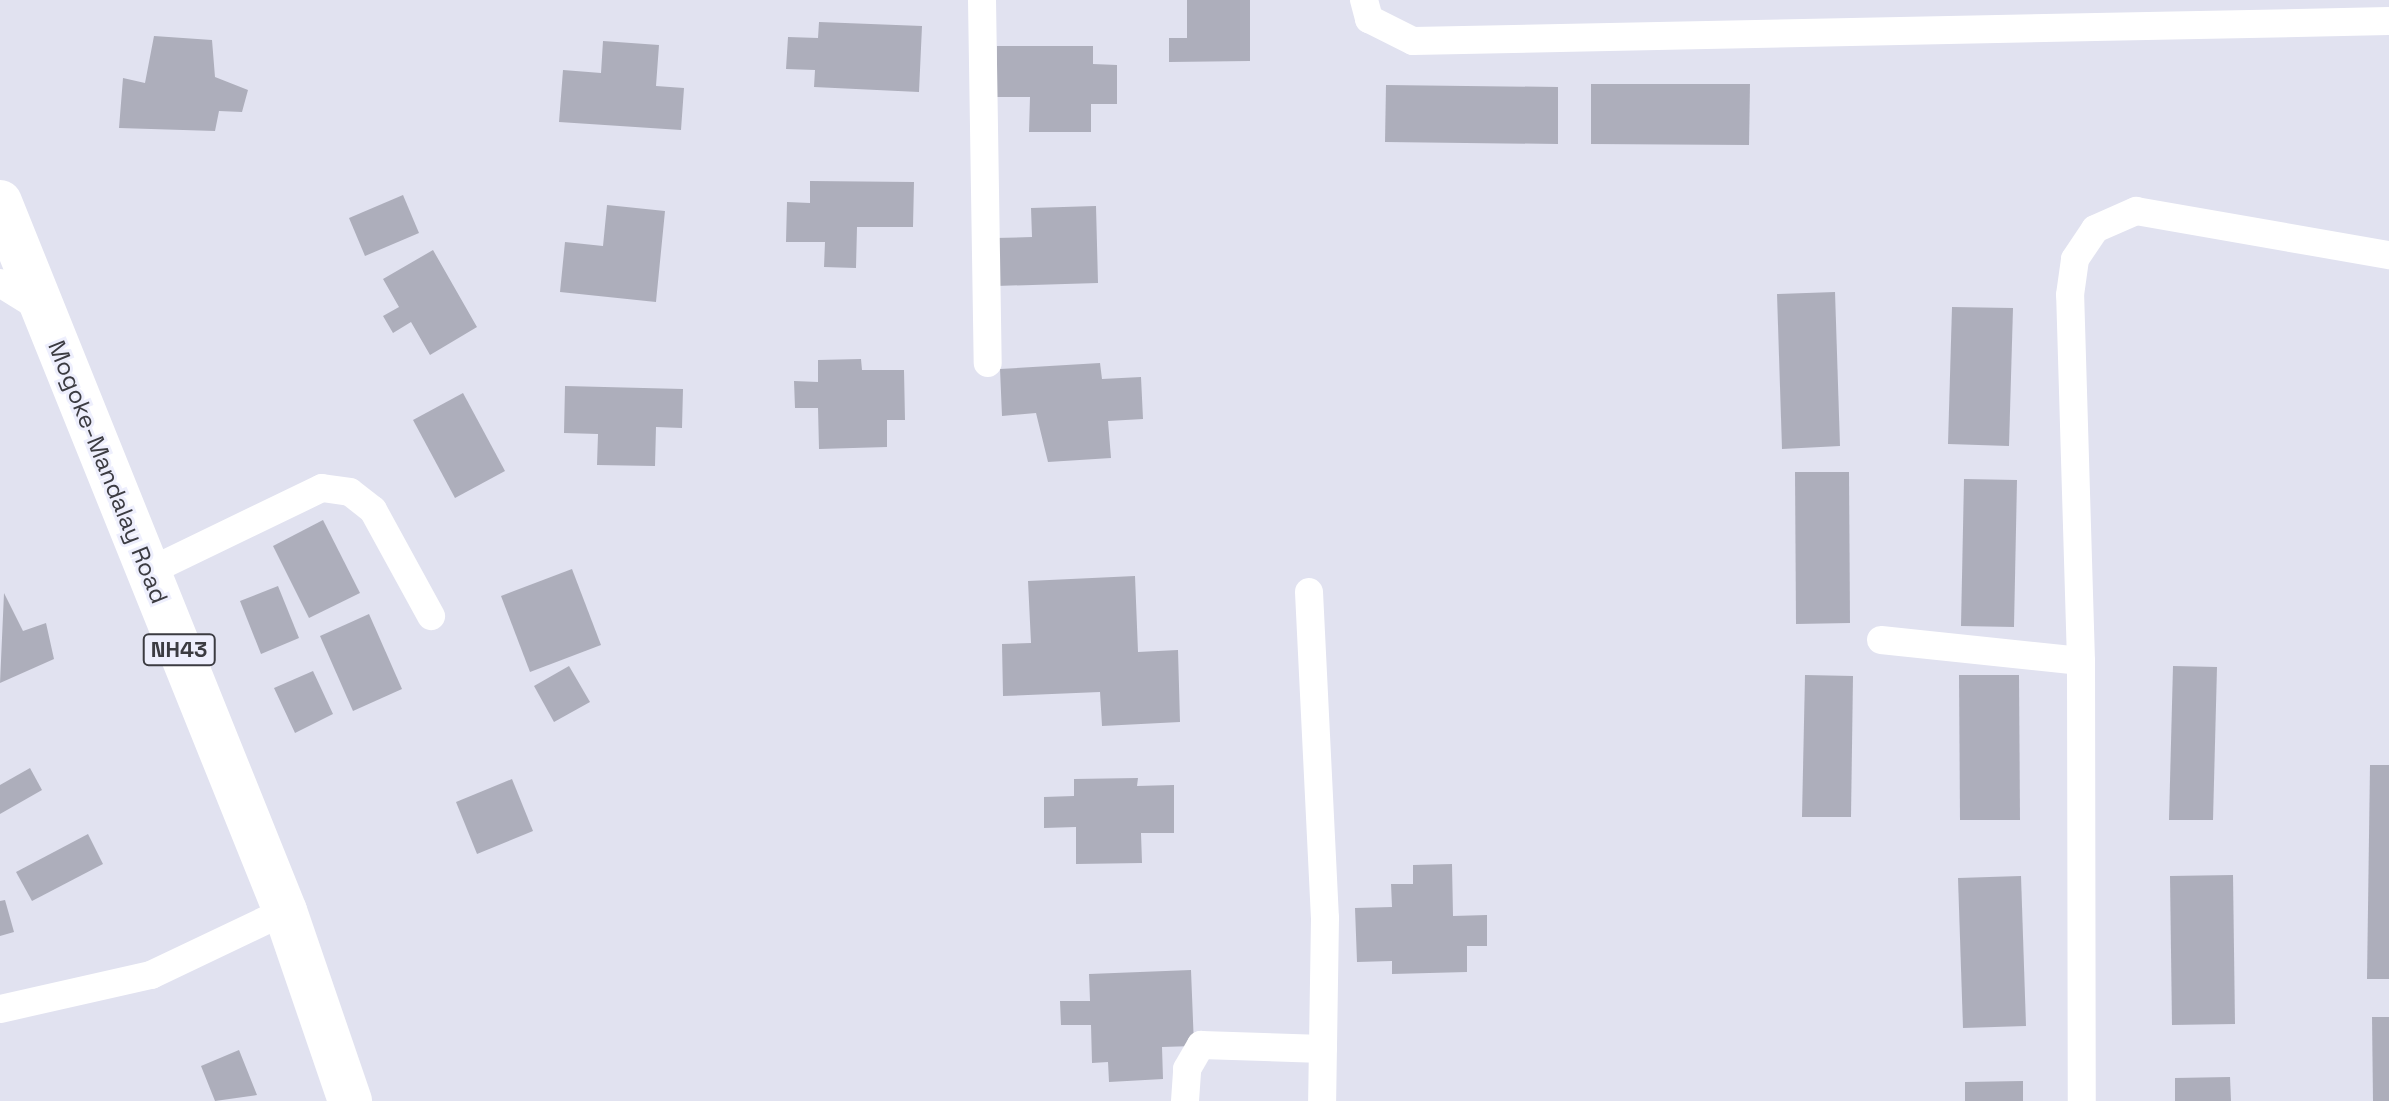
<!DOCTYPE html>
<style>
body{margin:0}
#map{position:relative;width:2389px;height:1101px;overflow:hidden;background:#e1e2f0;font-family:"Space Grotesk",sans-serif}
div>[style]{position:absolute}
[style*='--x']{left:calc(var(--x)*1px);top:calc(var(--y)*1px);width:calc(var(--w)*1px);rotate:calc(var(--a)*1deg)}
.building>*{inset:0;background:#adaebb}
.street>*{height:28px;margin:-14px;padding:0 14px;transform-origin:14px;border-radius:14px;background:#fff}
.highway>*{height:44px;margin:-22px;padding:0 22px;transform-origin:22px;border-radius:22px;background:#fff}
span{translate:-50% -50%;white-space:nowrap;text-align:center;line-height:1.15;-webkit-text-stroke:6px #eeeffd;paint-order:stroke}
.shield-label span{padding:2px 6px;background:#eeeffd;border:2px solid;border-radius:6px;-webkit-text-stroke-width:0}
.shield-label{font-size:22px;color:#3c3c42;font-weight:700}
.street-label{font-size:24px;color:#3c3c42}
</style>
<div id="map">
<div class="building">
<div style="clip-path:polygon(1187px 0,1250px 0,1250px 61px,1169px 62px,1169px 38px,1187px 38px)"></div>
<div style="clip-path:polygon(819px 22px,922px 26px,919px 92px,814px 87px,815px 70px,786px 69px,788px 37px,818px 38px)"></div>
<div style="clip-path:polygon(154px 36px,212px 40px,215px 77px,248px 90px,242px 112px,219px 111px,215px 131px,119px 128px,123px 78px,145px 83px)"></div>
<div style="clip-path:polygon(603px 41px,659px 45px,656px 86px,684px 88px,681px 130px,559px 122px,563px 70px,601px 73px)"></div>
<div style="clip-path:polygon(997px 46px,1093px 46px,1093px 64px,1117px 65px,1117px 104px,1091px 104px,1091px 132px,1029px 132px,1030px 97px,997px 97px)"></div>
<div style="clip-path:polygon(1591px 84px,1750px 84px,1749px 145px,1591px 144px)"></div>
<div style="clip-path:polygon(1386px 85px,1558px 87px,1558px 144px,1385px 142px)"></div>
<div style="clip-path:polygon(810px 181px,914px 182px,913px 227px,857px 227px,856px 268px,824px 267px,825px 242px,786px 242px,787px 202px,810px 203px)"></div>
<div style="clip-path:polygon(403px 195px,419px 233px,365px 256px,349px 218px)"></div>
<div style="clip-path:polygon(607px 205px,665px 211px,656px 302px,560px 292px,565px 242px,603px 246px)"></div>
<div style="clip-path:polygon(1096px 206px,1098px 283px,996px 286px,995px 238px,1032px 237px,1031px 208px)"></div>
<div style="clip-path:polygon(433px 250px,477px 327px,430px 355px,411px 322px,393px 333px,383px 316px,399px 307px,383px 279px)"></div>
<div style="clip-path:polygon(1835px 292px,1840px 446px,1782px 449px,1777px 294px)"></div>
<div style="clip-path:polygon(1952px 307px,2013px 308px,2009px 446px,1948px 444px)"></div>
<div style="clip-path:polygon(861px 359px,862px 370px,904px 370px,905px 420px,887px 420px,887px 447px,819px 449px,818px 408px,795px 408px,794px 381px,818px 382px,818px 360px)"></div>
<div style="clip-path:polygon(1100px 363px,1102px 379px,1141px 377px,1143px 419px,1108px 421px,1111px 458px,1048px 462px,1036px 413px,1002px 416px,1000px 369px)"></div>
<div style="clip-path:polygon(565px 386px,683px 389px,682px 428px,656px 427px,655px 466px,597px 465px,598px 434px,564px 433px)"></div>
<div style="clip-path:polygon(463px 393px,505px 471px,455px 498px,413px 420px)"></div>
<div style="clip-path:polygon(1795px 472px,1849px 472px,1850px 623px,1796px 624px)"></div>
<div style="clip-path:polygon(1964px 479px,2017px 480px,2014px 627px,1961px 626px)"></div>
<div style="clip-path:polygon(323px 520px,360px 593px,309px 618px,273px 546px)"></div>
<div style="clip-path:polygon(572px 569px,601px 645px,530px 672px,501px 596px)"></div>
<div style="clip-path:polygon(1135px 576px,1138px 652px,1178px 650px,1180px 722px,1102px 726px,1100px 692px,1003px 696px,1002px 644px,1031px 643px,1028px 581px)"></div>
<div style="clip-path:polygon(278px 586px,299px 638px,261px 654px,240px 601px)"></div>
<div style="clip-path:polygon(4px 593px,23px 631px,46px 623px,54px 659px,0 683px)"></div>
<div style="clip-path:polygon(369px 614px,402px 689px,353px 711px,320px 636px)"></div>
<div style="clip-path:polygon(569px 666px,590px 702px,554px 722px,534px 686px)"></div>
<div style="clip-path:polygon(2173px 666px,2217px 667px,2213px 820px,2169px 820px)"></div>
<div style="clip-path:polygon(313px 671px,333px 714px,295px 733px,274px 688px)"></div>
<div style="clip-path:polygon(1805px 675px,1853px 676px,1851px 817px,1802px 817px)"></div>
<div style="clip-path:polygon(1959px 675px,2019px 675px,2020px 820px,1960px 820px)"></div>
<div style="clip-path:polygon(2370px 765px,2389px 765px,2389px 979px,2367px 979px)"></div>
<div style="clip-path:polygon(30px 768px,42px 790px,0 814px,0 785px)"></div>
<div style="clip-path:polygon(1138px 778px,1137px 786px,1174px 785px,1174px 833px,1141px 833px,1142px 863px,1076px 864px,1076px 827px,1044px 828px,1044px 797px,1074px 796px,1074px 779px)"></div>
<div style="clip-path:polygon(512px 779px,533px 831px,477px 854px,456px 802px)"></div>
<div style="clip-path:polygon(88px 834px,103px 864px,32px 901px,16px 872px)"></div>
<div style="clip-path:polygon(1452px 864px,1453px 916px,1487px 915px,1487px 946px,1467px 946px,1467px 972px,1392px 974px,1392px 961px,1357px 962px,1355px 908px,1392px 907px,1391px 884px,1413px 884px,1413px 865px)"></div>
<div style="clip-path:polygon(2233px 875px,2235px 1024px,2172px 1025px,2170px 876px)"></div>
<div style="clip-path:polygon(2021px 876px,2026px 1026px,1963px 1028px,1958px 878px)"></div>
<div style="clip-path:polygon(5px 900px,14px 932px,0 936px,0 901px)"></div>
<div style="clip-path:polygon(1191px 970px,1194px 1046px,1162px 1047px,1163px 1079px,1109px 1082px,1108px 1062px,1092px 1063px,1091px 1025px,1061px 1025px,1060px 1001px,1090px 1001px,1089px 974px)"></div>
<div style="clip-path:polygon(2372px 1017px,2389px 1017px,2389px 1101px,2373px 1101px)"></div>
<div style="clip-path:polygon(239px 1050px,257px 1095px,215px 1101px,201px 1066px)"></div>
<div style="clip-path:polygon(2230px 1077px,2231px 1101px,2175px 1101px,2175px 1078px)"></div>
<div style="clip-path:polygon(2023px 1081px,2023px 1101px,1965px 1101px,1965px 1082px)"></div>
</div>
<div class="street">
<div style="--x:982;--y:0;--w:363;--a:89.1"></div>
<div style="--x:1364;--y:0;--w:20;--a:75"></div>
<div style="--x:1369;--y:19;--w:49;--a:26.6"></div>
<div style="--x:1413;--y:41;--w:976;--a:-1.17"></div>
<div style="--x:0;--y:283;--w:49;--a:31.8"></div>
<div style="--x:148;--y:572;--w:193;--a:-25.8"></div>
<div style="--x:322;--y:488;--w:28;--a:8"></div>
<div style="--x:350;--y:492;--w:29;--a:38"></div>
<div style="--x:373;--y:510;--w:121;--a:61.3"></div>
<div style="--x:1309;--y:592;--w:326;--a:87.2"></div>
<div style="--x:1325;--y:918;--w:183;--a:90.9"></div>
<div style="--x:1881;--y:640;--w:201;--a:6"></div>
<div style="--x:2081;--y:661;--w:366;--a:-91.7"></div>
<div style="--x:2070;--y:295;--w:36;--a:-82"></div>
<div style="--x:2075;--y:259;--w:36;--a:-56"></div>
<div style="--x:2095;--y:229;--w:45;--a:-23.7"></div>
<div style="--x:2136;--y:211;--w:257;--a:9.9"></div>
<div style="--x:2081;--y:661;--w:440;--a:89.9"></div>
<div style="--x:0;--y:1009;--w:155;--a:-12.7"></div>
<div style="--x:151;--y:975;--w:148;--a:-25.5"></div>
<div style="--x:1185;--y:1101;--w:32;--a:-86"></div>
<div style="--x:1187;--y:1069;--w:28;--a:-60"></div>
<div style="--x:1201;--y:1045;--w:122;--a:1.9"></div>
</div>
<div class="highway">
<div style="--x:0;--y:202;--w:764;--a:68.1"></div>
<div style="--x:285;--y:911;--w:201;--a:71.1"></div>
</div>
<div class="shield-label">
<span style="left:179px;top:650px">NH43</span>
</div>
<div class="street-label">
<span style="left:108px;top:472px;rotate:68deg">Mogoke-Mandalay Road</span>
</div>
</div>
